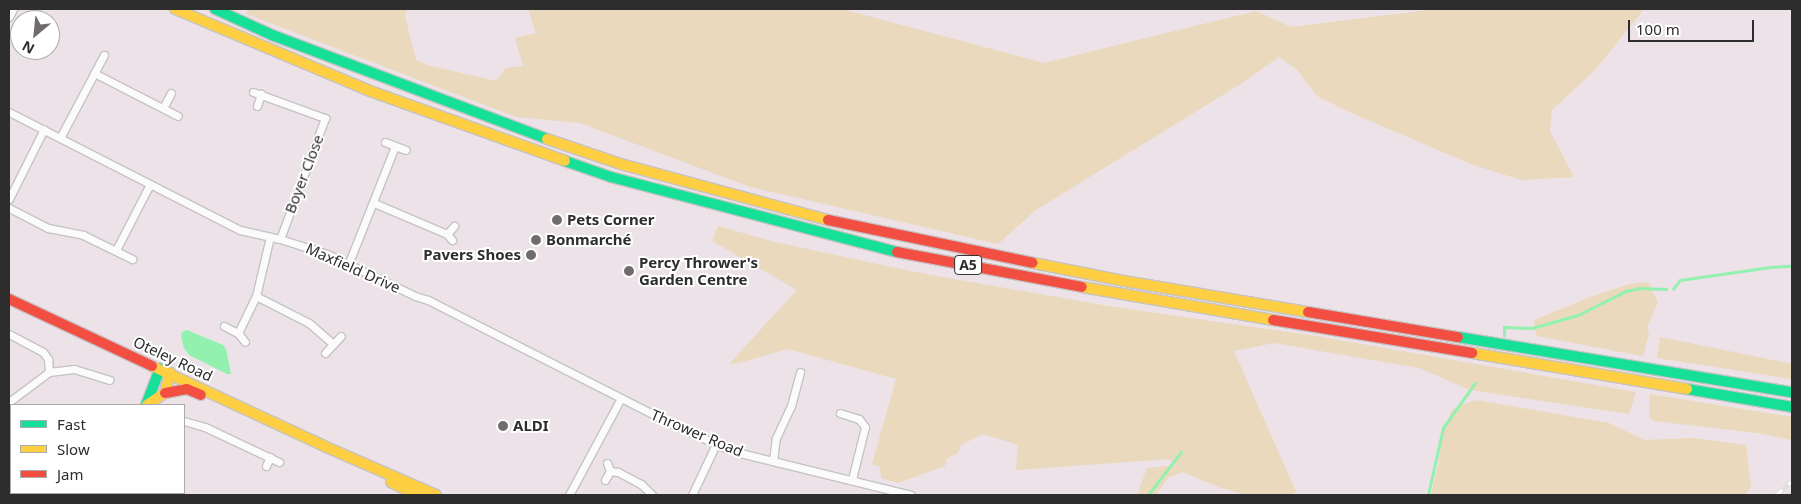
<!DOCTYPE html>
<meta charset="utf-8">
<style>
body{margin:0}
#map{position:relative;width:1801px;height:504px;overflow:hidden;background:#ece2e7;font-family:"Noto Sans",sans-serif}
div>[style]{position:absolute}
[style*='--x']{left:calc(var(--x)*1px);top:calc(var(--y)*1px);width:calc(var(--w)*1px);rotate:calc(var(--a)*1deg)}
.green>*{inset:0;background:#ead9bc}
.water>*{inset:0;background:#93f1b0}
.stream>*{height:2.5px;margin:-1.25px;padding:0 1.25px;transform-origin:1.25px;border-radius:1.25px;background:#93f1b0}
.roads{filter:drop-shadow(1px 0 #c5c3c5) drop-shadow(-1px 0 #c5c3c5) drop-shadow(0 1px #c5c3c5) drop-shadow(0 -1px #c5c3c5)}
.street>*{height:7px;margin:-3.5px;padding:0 3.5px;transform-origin:3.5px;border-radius:3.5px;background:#fcfbfb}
.fast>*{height:10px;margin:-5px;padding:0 5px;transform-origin:5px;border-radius:5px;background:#16e098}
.slow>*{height:10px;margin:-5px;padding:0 5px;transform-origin:5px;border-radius:5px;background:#ffcf43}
.jam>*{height:10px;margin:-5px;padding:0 5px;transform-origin:5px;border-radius:5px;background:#f24e42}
.rail>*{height:4.5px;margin-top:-2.25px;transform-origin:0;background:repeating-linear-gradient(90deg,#fff 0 8px,#dee0e0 0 16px);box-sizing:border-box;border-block:1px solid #dee0e0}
.dots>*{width:14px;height:14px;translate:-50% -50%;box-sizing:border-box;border:2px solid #fff;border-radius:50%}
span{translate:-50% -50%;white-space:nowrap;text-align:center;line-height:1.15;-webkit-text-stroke:4px #fff;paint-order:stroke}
.shield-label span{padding:1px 4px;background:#fff;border:1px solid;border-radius:4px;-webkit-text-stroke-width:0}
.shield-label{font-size:14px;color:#2d2d2d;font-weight:700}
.street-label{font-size:15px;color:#2d2d2d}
.poi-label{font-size:15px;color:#2d2d2d;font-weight:700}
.left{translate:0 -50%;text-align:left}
.right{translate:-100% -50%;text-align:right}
.frame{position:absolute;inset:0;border:10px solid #2d2d2d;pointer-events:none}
.legend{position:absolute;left:10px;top:404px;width:175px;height:90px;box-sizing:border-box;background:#fff;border:1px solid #ababab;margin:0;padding:6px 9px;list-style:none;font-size:15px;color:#2d2d2d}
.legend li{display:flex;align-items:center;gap:10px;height:25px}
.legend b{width:25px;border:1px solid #ababab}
.north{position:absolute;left:10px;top:10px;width:50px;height:50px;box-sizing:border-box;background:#fff;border:1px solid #ababab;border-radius:50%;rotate:208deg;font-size:14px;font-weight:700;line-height:20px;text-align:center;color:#2d2d2d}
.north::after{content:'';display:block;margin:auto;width:18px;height:22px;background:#706c6e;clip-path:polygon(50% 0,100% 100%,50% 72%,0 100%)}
.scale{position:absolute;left:1628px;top:20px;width:126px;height:22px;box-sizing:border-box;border:2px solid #2d2d2d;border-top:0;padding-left:6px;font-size:15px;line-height:18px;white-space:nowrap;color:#2d2d2d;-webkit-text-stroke:4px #fff;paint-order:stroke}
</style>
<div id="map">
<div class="green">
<div style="clip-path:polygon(248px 9px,407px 9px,405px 16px,416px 60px,427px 65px,496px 81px,506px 68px,523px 66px,515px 38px,536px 33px,528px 9px,842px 9px,1044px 63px,1256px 11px,1291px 27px,1436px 9px,1644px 9px,1595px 70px,1552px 110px,1550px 131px,1574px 177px,1522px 180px,1473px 165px,1349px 112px,1317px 96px,1297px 70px,1279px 57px,1239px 85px,1036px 210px,998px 244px,750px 187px,580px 123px,516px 117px,246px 14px)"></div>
<div style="clip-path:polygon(718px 226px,775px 242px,915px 272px,1108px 306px,1316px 336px,1636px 392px,1629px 414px,1470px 390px,1419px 368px,1274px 343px,1234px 351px,1296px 492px,1289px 495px,1246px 495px,1218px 487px,1183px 472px,1169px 477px,1156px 495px,1137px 495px,1147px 468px,1176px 465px,1169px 459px,1016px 470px,1018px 445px,983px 434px,961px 445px,958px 453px,947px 458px,945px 466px,898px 483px,881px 478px,880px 467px,872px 464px,896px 379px,788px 349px,739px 363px,729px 364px,797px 290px,712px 241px)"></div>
<div style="clip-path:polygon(1648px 282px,1658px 302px,1647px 327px,1649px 334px,1643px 356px,1536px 336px,1534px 320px,1590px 297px,1630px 284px)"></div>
<div style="clip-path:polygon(1660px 337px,1792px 364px,1792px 379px,1657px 358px)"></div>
<div style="clip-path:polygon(1650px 394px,1792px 417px,1792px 440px,1757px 433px,1654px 421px,1649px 417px)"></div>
<div style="clip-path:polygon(1476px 400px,1609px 423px,1644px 440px,1694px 438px,1746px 445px,1751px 487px,1744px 495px,1431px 495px,1439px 461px,1442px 433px,1451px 412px,1454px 408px)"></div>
</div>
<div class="water">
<div style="clip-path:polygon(187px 330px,223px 345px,226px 349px,231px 374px,227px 374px,189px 355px,184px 348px,181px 337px,182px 332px)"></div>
</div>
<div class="stream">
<div style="--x:1673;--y:289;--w:11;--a:-52"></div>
<div style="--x:1680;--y:280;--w:91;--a:-8.2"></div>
<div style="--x:1770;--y:267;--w:22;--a:-3"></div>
<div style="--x:1504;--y:336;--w:9;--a:-90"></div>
<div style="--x:1504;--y:327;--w:28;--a:2"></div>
<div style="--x:1532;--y:328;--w:48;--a:-15.8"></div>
<div style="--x:1578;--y:315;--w:54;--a:-26.6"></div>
<div style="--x:1626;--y:291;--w:14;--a:-12"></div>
<div style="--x:1640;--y:288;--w:26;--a:2"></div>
<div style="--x:1148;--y:495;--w:54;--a:-52.5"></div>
<div style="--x:1428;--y:495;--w:69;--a:-77.4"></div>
<div style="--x:1443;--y:428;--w:55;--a:-54.6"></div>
</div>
<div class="roads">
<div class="street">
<div style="--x:9;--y:17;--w:9;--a:-63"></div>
<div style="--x:94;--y:73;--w:94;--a:27.1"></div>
<div style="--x:253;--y:92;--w:77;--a:19.9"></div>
<div style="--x:325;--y:118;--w:129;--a:110.4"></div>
<div style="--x:257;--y:106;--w:13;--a:-72"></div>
<div style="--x:163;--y:108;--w:17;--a:-62"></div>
<div style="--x:9;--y:112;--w:259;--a:27.1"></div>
<div style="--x:240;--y:230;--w:41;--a:12.7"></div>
<div style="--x:280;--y:239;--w:49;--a:17.7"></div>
<div style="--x:327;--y:254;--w:98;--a:25.5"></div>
<div style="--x:415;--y:296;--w:14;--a:17"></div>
<div style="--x:428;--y:300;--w:269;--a:26.9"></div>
<div style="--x:668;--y:422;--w:53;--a:24.6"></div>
<div style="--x:716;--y:444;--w:26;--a:21"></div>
<div style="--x:740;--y:453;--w:176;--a:13.8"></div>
<div style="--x:60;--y:138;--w:94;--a:-62.1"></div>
<div style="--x:385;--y:142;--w:22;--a:21"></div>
<div style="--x:9;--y:199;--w:78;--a:-63.4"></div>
<div style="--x:374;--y:203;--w:79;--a:23"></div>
<div style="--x:447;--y:234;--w:11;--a:-49"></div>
<div style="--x:9;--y:208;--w:44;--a:27.1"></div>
<div style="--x:48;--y:228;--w:36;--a:11"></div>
<div style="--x:83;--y:235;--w:55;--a:26.1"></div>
<div style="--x:447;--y:234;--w:8;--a:50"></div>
<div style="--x:116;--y:250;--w:74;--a:-62.7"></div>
<div style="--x:348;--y:265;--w:128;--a:-68.4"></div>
<div style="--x:256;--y:296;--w:59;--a:27"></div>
<div style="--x:309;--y:323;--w:32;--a:41"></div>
<div style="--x:224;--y:326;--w:16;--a:27"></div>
<div style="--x:238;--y:333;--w:11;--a:52"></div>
<div style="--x:238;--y:333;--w:41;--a:-64.1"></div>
<div style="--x:256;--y:296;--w:61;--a:-76.7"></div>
<div style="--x:9;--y:334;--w:38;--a:28"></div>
<div style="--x:43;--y:352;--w:9;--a:54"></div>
<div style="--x:48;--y:359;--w:13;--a:86"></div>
<div style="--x:325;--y:353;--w:23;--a:-47"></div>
<div style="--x:9;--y:402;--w:50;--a:-36.9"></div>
<div style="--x:49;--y:372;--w:25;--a:-7"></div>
<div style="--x:74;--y:369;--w:37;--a:17"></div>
<div style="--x:840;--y:413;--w:20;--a:18"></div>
<div style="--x:859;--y:419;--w:10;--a:53"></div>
<div style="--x:865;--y:427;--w:54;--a:104"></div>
<div style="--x:184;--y:421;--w:22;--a:16"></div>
<div style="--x:205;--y:427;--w:82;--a:25.3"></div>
<div style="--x:773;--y:461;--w:23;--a:-83"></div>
<div style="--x:776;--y:438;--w:35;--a:-65"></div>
<div style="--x:791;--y:406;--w:35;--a:-75"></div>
<div style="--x:607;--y:463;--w:9;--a:69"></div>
<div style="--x:266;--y:466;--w:10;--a:-66"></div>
<div style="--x:605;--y:480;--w:10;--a:-61"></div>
<div style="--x:610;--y:471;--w:8;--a:7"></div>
<div style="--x:618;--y:472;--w:26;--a:28"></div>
<div style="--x:641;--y:484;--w:16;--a:45"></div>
<div style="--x:118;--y:493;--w:2;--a:63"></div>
<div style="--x:569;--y:495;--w:110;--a:-61.8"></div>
<div style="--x:692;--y:495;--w:56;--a:-64.8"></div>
</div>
<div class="fast">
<div style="--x:215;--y:9;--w:63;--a:24.5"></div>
<div style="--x:272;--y:35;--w:294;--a:20.7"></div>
<div style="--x:565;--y:161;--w:49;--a:19.2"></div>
<div style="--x:611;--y:177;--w:296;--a:14.7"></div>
<div style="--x:1458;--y:337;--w:338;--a:9.4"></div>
<div style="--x:1687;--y:389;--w:107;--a:9.7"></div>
<div style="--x:146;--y:405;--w:39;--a:-69"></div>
</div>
<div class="slow">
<div style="--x:175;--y:9;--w:212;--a:22.8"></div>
<div style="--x:370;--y:91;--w:207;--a:19.7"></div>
<div style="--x:547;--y:139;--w:81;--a:18.7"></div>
<div style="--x:624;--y:165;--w:211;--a:15.1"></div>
<div style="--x:1033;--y:263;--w:99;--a:11.1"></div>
<div style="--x:1130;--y:282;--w:181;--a:9.6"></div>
<div style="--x:1082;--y:287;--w:194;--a:9.8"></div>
<div style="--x:1472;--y:353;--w:218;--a:9.5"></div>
<div style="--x:152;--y:366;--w:190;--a:24.9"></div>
<div style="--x:324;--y:446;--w:122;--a:23.6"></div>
<div style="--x:147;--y:405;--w:22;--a:-34"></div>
<div style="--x:165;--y:393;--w:21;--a:-76"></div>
<div style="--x:391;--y:482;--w:29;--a:27"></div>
<div style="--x:20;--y:495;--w:4;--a:-27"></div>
</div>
<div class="jam">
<div style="--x:828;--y:220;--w:209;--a:11.8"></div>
<div style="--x:897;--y:252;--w:188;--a:10.7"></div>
<div style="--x:9;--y:299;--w:158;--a:25.1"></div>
<div style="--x:1308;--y:312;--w:152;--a:9.5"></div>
<div style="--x:1273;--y:320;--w:202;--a:9.4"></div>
<div style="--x:165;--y:393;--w:22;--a:-10"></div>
<div style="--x:187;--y:389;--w:15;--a:23"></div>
</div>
</div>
<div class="rail">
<div style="--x:1776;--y:495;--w:21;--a:-41"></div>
</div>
<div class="dots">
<div style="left:557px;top:220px;background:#706c6e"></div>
<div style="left:536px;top:240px;background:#706c6e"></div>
<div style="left:531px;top:255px;background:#706c6e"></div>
<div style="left:629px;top:271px;background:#706c6e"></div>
<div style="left:503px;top:426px;background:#706c6e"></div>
</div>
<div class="shield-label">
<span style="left:968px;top:265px">A5</span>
</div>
<div class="street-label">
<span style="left:304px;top:174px;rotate:-69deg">Boyer Close</span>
<span style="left:353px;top:268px;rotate:24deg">Maxfield Drive</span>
<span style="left:173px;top:359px;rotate:25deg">Oteley Road</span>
<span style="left:697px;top:433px;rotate:23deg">Thrower Road</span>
</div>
<div class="poi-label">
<span class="left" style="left:567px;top:220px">Pets Corner</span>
<span class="left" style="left:546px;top:240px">Bonmarché</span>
<span class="right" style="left:521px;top:255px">Pavers Shoes</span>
<span class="left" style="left:639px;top:271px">Percy Thrower's<br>Garden Centre</span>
<span class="left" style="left:513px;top:426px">ALDI</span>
</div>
<div class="frame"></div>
<ul class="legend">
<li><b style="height:6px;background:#16e098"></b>Fast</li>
<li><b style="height:6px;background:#ffcf43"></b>Slow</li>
<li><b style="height:6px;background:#f24e42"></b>Jam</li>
</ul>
<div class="north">N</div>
<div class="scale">100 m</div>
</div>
